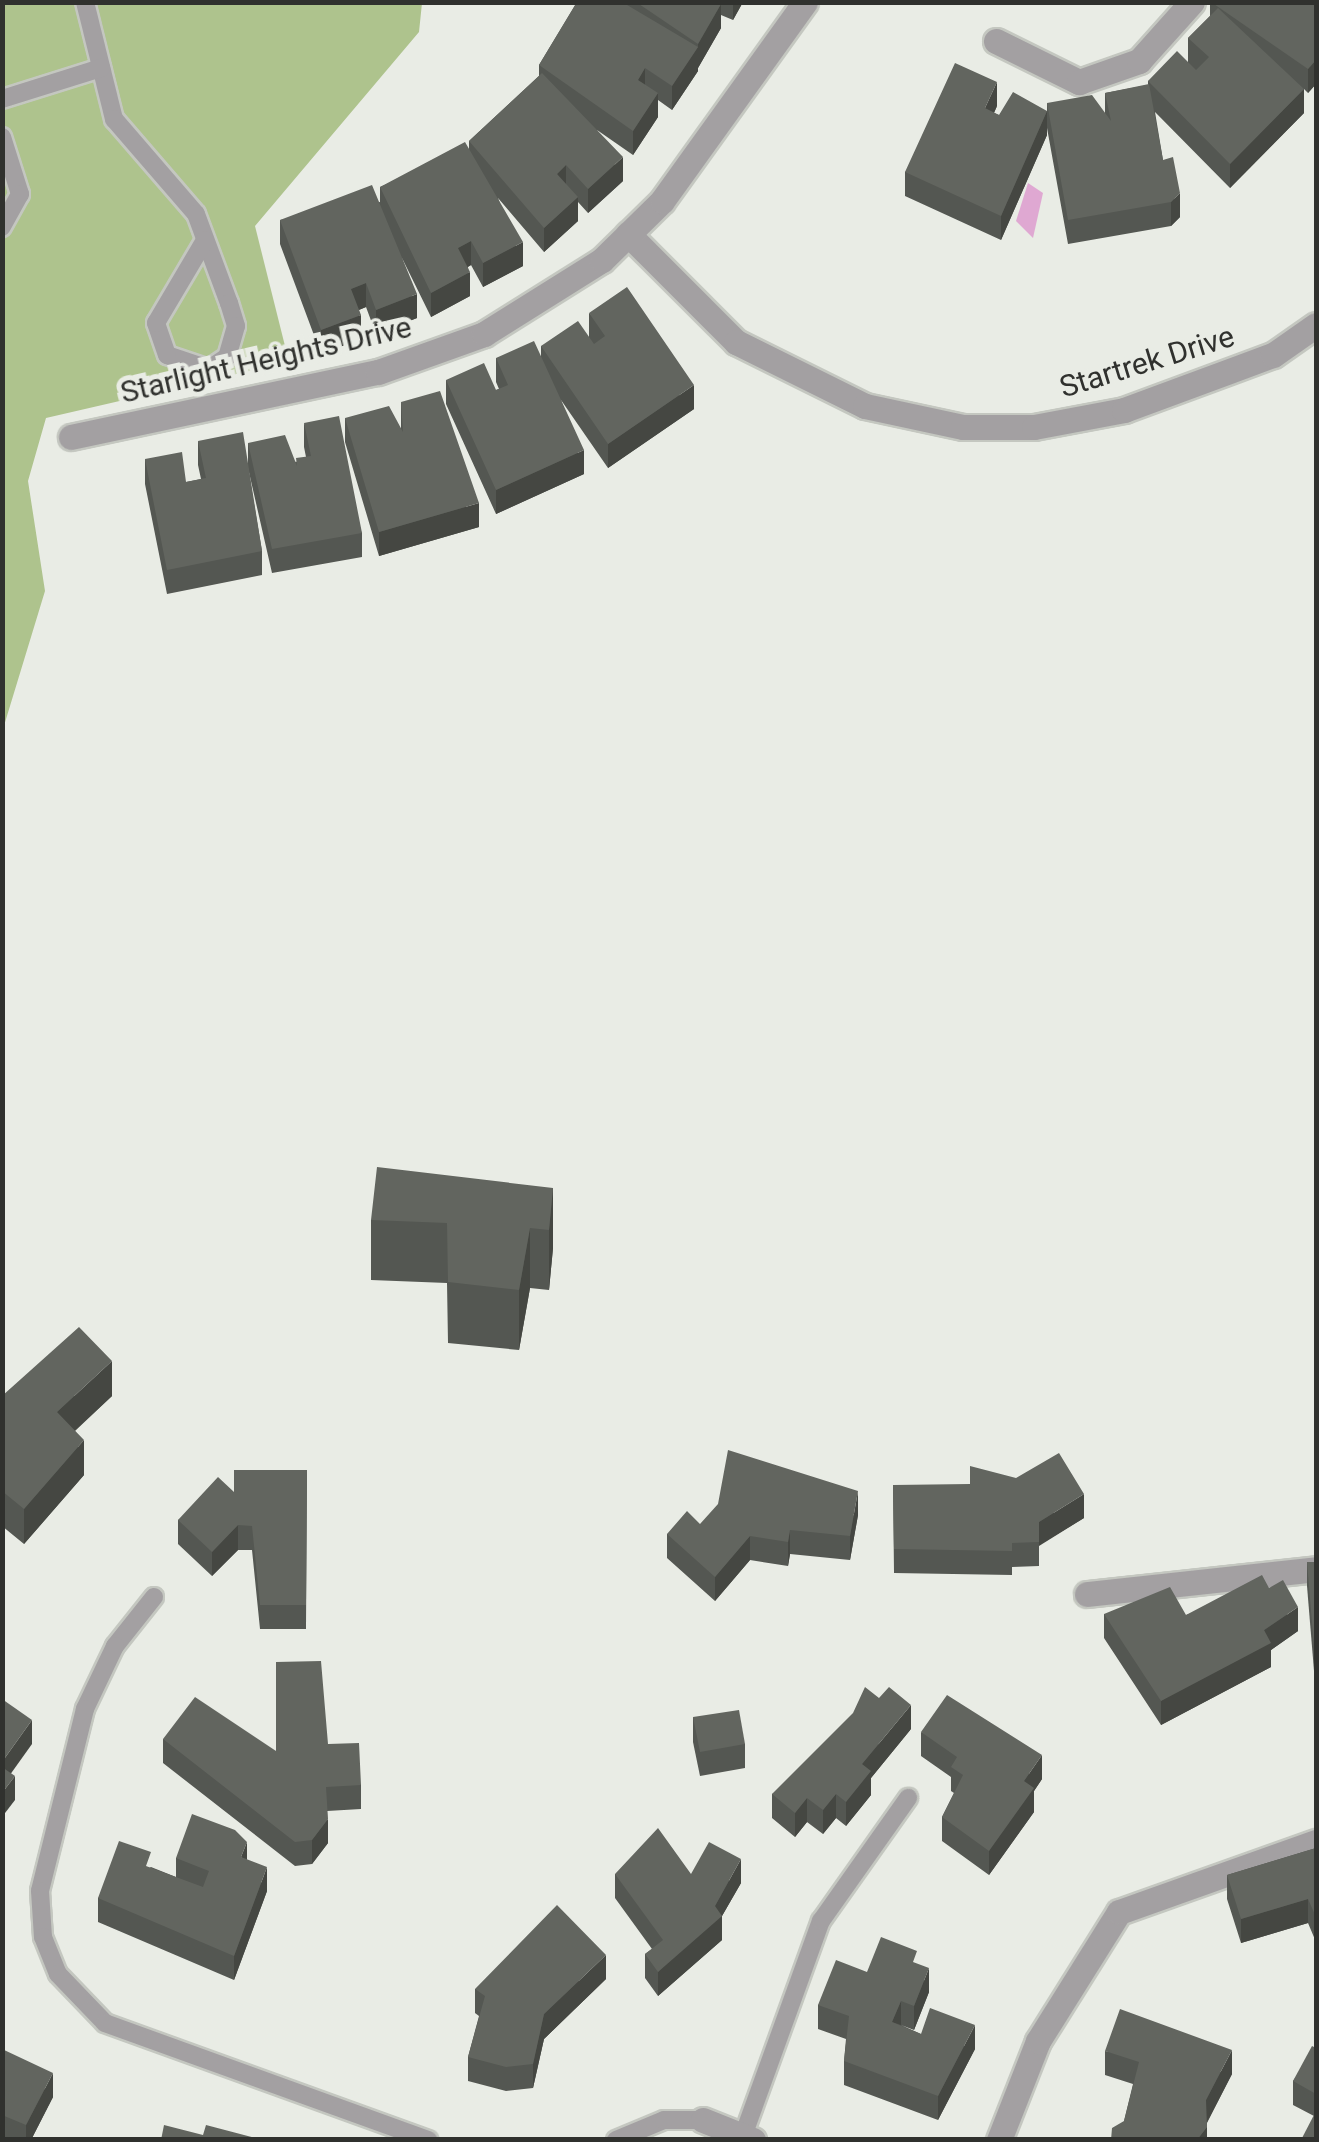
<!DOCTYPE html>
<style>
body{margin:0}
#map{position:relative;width:1319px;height:2142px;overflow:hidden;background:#e9ece5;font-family:Roboto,sans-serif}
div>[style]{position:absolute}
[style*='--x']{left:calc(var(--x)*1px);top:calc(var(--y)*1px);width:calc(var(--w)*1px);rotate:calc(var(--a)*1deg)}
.green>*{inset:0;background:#aec38d}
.water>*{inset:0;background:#dfa8d2}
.roads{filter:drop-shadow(2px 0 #c4c7c0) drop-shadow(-2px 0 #c4c7c0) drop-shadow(0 2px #c4c7c0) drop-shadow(0 -2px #c4c7c0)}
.service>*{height:18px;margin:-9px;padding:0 9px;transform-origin:9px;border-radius:9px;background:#a3a0a2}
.minor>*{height:25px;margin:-12.5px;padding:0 12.5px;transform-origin:12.5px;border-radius:12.5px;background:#a3a0a2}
.wall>*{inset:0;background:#545752}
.shaded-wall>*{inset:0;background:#454742}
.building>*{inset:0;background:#62655f}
span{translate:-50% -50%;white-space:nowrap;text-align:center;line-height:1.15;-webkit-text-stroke:10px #e9ece5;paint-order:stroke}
.street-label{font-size:30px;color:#30312e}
.frame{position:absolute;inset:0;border:5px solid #30312e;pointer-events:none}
</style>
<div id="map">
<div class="green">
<div style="clip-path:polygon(3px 3px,422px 3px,419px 32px,255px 226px,289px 362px,46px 418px,28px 481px,45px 591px,3px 729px)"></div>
</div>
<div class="water">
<div style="clip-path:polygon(1028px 183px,1043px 193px,1033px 238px,1016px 221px)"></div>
</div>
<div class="roads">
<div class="service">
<div style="--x:85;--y:2;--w:121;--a:76.1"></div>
<div style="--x:114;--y:119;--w:125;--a:49.2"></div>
<div style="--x:196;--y:214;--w:95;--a:69.7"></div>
<div style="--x:229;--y:303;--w:24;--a:73"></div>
<div style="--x:236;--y:326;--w:32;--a:106"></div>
<div style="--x:227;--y:357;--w:22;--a:146"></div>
<div style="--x:209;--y:369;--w:44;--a:-161.6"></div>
<div style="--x:167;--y:355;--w:34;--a:-109"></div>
<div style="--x:156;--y:323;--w:96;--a:-59.4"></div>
<div style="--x:2;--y:99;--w:104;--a:-17.4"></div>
<div style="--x:2;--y:137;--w:60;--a:72.5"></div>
<div style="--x:20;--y:194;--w:38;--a:119"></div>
<div style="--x:154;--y:1597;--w:63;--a:128.5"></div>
<div style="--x:115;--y:1646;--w:70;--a:115.5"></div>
<div style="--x:85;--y:1709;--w:187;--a:103.9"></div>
<div style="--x:40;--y:1891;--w:46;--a:86.3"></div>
<div style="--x:43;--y:1937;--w:40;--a:68"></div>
<div style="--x:58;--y:1974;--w:68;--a:46.2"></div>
<div style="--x:105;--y:2023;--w:344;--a:19.9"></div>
<div style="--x:743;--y:2136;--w:229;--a:-70.1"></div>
<div style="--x:821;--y:1921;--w:151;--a:-54.7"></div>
<div style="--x:616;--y:2140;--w:52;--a:-22.6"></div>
<div style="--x:664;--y:2120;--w:39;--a:0"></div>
</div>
<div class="minor">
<div style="--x:996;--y:41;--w:93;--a:26.3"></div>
<div style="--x:1079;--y:82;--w:64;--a:-19.3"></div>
<div style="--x:1139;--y:61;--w:79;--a:-48.1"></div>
<div style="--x:628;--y:234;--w:153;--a:45"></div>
<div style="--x:736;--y:342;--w:144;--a:26.4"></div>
<div style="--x:865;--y:406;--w:100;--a:12.1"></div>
<div style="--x:963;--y:427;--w:71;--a:0"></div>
<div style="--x:1034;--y:427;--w:92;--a:-10.7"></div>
<div style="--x:1124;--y:410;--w:159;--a:-20.3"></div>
<div style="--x:1273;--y:355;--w:52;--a:-34.9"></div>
<div style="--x:71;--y:437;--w:314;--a:-12"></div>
<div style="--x:378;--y:372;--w:113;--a:-19.7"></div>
<div style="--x:484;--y:334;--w:139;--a:-32.1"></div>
<div style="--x:602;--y:260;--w:84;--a:-44.5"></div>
<div style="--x:662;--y:201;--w:245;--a:-54.3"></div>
<div style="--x:1087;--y:1594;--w:230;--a:-6.2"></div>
<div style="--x:703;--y:2120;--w:54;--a:21.8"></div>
<div style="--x:999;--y:2140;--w:106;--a:-68.5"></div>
<div style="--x:1038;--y:2041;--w:152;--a:-57.9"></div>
<div style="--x:1119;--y:1912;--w:209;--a:-19.6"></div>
</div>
</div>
<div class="wall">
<div style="clip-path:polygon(577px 2px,743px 2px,733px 20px,721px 15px,721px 28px,698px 68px,698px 71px,672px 110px,658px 100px,658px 117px,633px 155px,597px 130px,623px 181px,588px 213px,578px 202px,578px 221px,544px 252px,498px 198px,523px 266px,483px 287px,471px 265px,468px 267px,470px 296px,431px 317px,402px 258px,417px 318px,376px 334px,366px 307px,359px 310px,361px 339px,321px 354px,280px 244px,280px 220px,380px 202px,380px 187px,469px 149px,469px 141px,539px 76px,539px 65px)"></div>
<div style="clip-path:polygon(1210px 2px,1316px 2px,1316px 84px,1308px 93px,1304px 89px,1304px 113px,1230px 188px,1155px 112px,1163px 160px,1180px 217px,1171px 226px,1068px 244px,1047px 128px,1047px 135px,1001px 240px,905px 196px,905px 172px,997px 106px,994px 113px,999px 115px,1047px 111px,1047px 103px,1105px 114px,1105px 93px,1148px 85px,1148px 81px,1188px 62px,1188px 38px,1210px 16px)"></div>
<div style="clip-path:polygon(589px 313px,694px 409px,608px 468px,561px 400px,584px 474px,496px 514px,446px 404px,446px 380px,496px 390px,499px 389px,496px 382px,496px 358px,541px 356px,541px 346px,589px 337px)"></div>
<div style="clip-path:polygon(401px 402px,479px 527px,379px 556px,345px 442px,345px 418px,401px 429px)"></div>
<div style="clip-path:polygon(304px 423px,362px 533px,362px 557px,272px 573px,248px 468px,262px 551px,262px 575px,167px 594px,145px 484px,145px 459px,186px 482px,201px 479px,198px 465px,198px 441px,248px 466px,248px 443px,296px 462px,306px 457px,304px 447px)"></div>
<div style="clip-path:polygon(553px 1188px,553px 1248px,549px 1290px,530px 1288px,519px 1350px,448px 1343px,447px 1283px,371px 1280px,371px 1220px)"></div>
<div style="clip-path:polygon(2px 1396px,112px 1396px,75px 1431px,84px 1475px,24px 1544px,2px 1526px)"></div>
<div style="clip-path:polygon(307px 1470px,306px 1629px,260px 1629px,252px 1550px,238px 1550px,212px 1576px,178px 1544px,178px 1520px,234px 1492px)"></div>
<div style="clip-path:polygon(893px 1485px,1084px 1518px,1039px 1545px,1039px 1566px,1012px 1567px,1012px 1575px,894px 1573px)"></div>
<div style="clip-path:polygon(858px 1515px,850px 1560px,790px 1554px,788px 1566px,750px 1560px,715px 1601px,667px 1558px,667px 1534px,700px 1524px)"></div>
<div style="clip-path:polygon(1307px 1562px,1316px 1562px,1316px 1671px,1314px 1671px,1307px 1586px)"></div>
<div style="clip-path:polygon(1269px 1588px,1298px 1631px,1271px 1650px,1271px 1667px,1161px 1725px,1104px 1638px,1104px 1614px,1186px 1615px)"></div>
<div style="clip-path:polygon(693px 1717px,745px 1744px,745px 1768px,700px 1776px,693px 1742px)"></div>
<div style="clip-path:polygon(911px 1729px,871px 1778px,871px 1795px,846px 1826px,836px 1818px,823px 1834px,807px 1822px,795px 1837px,772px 1818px,772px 1794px)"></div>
<div style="clip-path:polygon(921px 1732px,1042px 1779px,1034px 1791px,1034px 1812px,989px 1875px,942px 1841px,942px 1817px,954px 1793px,951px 1791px,951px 1777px,921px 1756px)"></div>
<div style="clip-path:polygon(163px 1739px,276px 1751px,328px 1744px,361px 1785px,361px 1809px,327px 1811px,328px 1843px,312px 1864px,295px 1866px,163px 1763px)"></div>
<div style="clip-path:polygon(1316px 1848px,1316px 1942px,1308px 1923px,1241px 1943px,1227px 1899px,1227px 1875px)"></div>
<div style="clip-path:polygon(176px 1858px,247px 1860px,267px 1891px,234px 1980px,98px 1922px,98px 1898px,151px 1867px,176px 1877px)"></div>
<div style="clip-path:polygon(615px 1874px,691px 1874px,741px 1883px,722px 1916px,722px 1940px,658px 1996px,645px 1978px,645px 1954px,652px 1949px,615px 1898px)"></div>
<div style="clip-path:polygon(917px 1964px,929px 1992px,914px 2030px,901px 2025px,921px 2034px,975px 2049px,938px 2120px,844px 2085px,844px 2061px,846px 2039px,818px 2029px,818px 2005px,867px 1972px)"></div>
<div style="clip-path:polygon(606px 1979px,544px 2039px,533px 2088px,506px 2091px,468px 2081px,468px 2057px,479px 2016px,475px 2013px,475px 1989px)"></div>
<div style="clip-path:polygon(1316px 2048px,1316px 2140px,1314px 2116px,1293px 2105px,1293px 2081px)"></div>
<div style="clip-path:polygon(2px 2049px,53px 2097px,31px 2140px,2px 2139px)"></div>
<div style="clip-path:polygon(1105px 2051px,1232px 2074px,1207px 2123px,1207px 2140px,1124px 2121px,1133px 2084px,1105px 2075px)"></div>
</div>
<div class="shaded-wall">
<div style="clip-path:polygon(733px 2px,743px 2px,733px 20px)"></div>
<div style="clip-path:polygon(721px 4px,721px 28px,698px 68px,698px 44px)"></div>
<div style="clip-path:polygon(698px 47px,698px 71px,672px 110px,672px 86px)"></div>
<div style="clip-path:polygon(1316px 60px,1316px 84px,1308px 93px,1308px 69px)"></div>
<div style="clip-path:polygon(645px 68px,645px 92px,638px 80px)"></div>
<div style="clip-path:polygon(997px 82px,997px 106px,985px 132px,985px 108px)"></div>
<div style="clip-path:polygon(1304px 89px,1304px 113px,1230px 188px,1230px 164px)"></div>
<div style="clip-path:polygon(658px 93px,658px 117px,633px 155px,633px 131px)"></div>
<div style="clip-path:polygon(1047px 111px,1047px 135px,1001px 240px,1001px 216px)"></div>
<div style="clip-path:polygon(623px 157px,623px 181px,588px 213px,588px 189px)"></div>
<div style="clip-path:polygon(566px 165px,566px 189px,557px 174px)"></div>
<div style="clip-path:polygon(1180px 193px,1180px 217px,1171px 226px,1171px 202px)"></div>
<div style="clip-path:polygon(578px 197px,578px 221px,544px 252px,544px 228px)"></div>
<div style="clip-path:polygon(471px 241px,471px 265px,458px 272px,458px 248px)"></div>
<div style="clip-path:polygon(523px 242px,523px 266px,483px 287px,483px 263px)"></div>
<div style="clip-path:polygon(470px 272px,470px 296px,431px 317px,431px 293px)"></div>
<div style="clip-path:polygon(366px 283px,366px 307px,351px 313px,351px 289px)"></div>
<div style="clip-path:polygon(417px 294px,417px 318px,376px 334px,376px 310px)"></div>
<div style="clip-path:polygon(361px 315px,361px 339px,321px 354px,321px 330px)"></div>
<div style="clip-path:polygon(694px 385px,694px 409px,608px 468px,608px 444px)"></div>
<div style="clip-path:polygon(584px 450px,584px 474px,496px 514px,496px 490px)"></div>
<div style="clip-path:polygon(479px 503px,479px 527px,379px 556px,379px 532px)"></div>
<div style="clip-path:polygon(553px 1188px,553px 1248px,549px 1290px,549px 1230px)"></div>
<div style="clip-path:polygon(530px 1228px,530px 1288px,519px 1350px,519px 1290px)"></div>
<div style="clip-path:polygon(112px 1361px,112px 1396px,57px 1447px,57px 1412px)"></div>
<div style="clip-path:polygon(84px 1440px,84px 1475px,24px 1544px,24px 1509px)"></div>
<div style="clip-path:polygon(858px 1491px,858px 1515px,850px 1560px,850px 1536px)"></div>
<div style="clip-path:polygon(1084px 1494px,1084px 1518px,1039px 1546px,1039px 1522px)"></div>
<div style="clip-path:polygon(238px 1525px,238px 1550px,212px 1576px,212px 1552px)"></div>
<div style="clip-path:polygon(790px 1530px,790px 1554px,788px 1566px,788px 1542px)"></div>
<div style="clip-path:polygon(750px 1536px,750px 1560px,715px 1601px,715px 1577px)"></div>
<div style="clip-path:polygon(1298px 1607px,1298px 1631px,1271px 1650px,1271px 1667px,1161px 1725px,1161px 1701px)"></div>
<div style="clip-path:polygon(911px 1705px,911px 1729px,871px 1778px,871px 1795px,846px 1826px,846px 1802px,862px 1764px)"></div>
<div style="clip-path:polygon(32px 1720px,32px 1744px,2px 1786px,2px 1762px)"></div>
<div style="clip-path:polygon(1042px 1755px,1042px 1779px,1034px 1791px,1034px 1812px,989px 1875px,989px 1851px,1024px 1781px)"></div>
<div style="clip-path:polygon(15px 1776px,15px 1800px,2px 1817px,2px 1793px)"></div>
<div style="clip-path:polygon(836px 1794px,836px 1818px,823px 1834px,823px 1810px)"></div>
<div style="clip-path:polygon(807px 1798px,807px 1822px,795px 1837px,795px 1813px)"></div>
<div style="clip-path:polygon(328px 1819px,328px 1843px,312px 1864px,312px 1840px)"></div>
<div style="clip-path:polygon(247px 1842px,247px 1866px,241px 1857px)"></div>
<div style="clip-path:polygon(741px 1859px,741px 1883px,722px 1916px,722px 1940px,658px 1996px,658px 1972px,715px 1906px)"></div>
<div style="clip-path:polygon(267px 1867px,267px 1891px,234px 1980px,234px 1956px)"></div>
<div style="clip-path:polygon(1308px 1899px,1308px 1923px,1241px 1943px,1241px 1919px)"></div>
<div style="clip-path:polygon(606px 1955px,606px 1979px,544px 2039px,533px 2088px,533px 2064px,544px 2014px)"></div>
<div style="clip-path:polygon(929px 1968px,929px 1992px,914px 2030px,914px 2006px)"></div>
<div style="clip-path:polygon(901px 2001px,901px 2025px,892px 2022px)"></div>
<div style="clip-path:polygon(975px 2025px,975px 2049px,938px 2120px,938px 2096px)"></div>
<div style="clip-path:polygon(1232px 2050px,1232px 2074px,1206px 2124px,1206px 2100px)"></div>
<div style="clip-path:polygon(53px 2073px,53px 2097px,31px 2140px,26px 2140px,26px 2125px)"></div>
<div style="clip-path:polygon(1207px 2127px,1207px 2140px,1197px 2140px)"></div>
</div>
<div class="building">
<div style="clip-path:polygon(577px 2px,622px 2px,698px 47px,672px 86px,645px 68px,638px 80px,658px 93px,633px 131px,539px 65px)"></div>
<div style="clip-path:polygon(636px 2px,720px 2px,721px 4px,698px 44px)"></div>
<div style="clip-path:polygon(1211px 2px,1316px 2px,1316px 60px,1308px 69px)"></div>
<div style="clip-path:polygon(1218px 8px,1304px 89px,1230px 164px,1148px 81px,1177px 51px,1196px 70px,1209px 57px,1188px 38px)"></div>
<div style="clip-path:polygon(955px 63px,997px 82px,985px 108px,999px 115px,1013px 92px,1047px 111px,1001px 216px,905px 172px)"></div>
<div style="clip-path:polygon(542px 73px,623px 157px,588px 189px,566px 165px,557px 174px,578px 197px,544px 228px,469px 141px)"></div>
<div style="clip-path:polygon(1149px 84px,1163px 160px,1173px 157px,1180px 193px,1171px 202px,1068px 220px,1047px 103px,1092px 95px,1111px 121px,1105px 93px)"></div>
<div style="clip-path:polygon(465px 142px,523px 242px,483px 263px,471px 241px,458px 248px,470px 272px,431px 293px,380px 187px)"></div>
<div style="clip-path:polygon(372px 185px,417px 294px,376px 310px,366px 283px,351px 289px,361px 315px,321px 330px,280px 220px)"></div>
<div style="clip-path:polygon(627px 287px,694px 385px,608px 444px,541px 346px,578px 321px,594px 344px,605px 336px,589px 313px)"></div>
<div style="clip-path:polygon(534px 341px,584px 450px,496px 490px,446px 380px,484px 363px,496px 390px,508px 385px,496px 358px)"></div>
<div style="clip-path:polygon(440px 391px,479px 503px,379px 532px,345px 418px,389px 406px,403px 432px,401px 402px)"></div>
<div style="clip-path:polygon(339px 416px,362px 533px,272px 549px,248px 443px,285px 435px,297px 466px,296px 458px,311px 456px,304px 423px)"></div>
<div style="clip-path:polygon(243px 432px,262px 551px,167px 570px,145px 459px,182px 452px,186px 482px,206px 478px,198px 441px)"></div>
<div style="clip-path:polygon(377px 1167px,553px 1188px,549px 1230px,530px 1228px,519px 1290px,448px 1282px,447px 1223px,371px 1220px)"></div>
<div style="clip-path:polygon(79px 1327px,112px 1361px,57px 1412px,84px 1440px,24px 1509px,2px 1491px,2px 1396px)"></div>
<div style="clip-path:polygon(728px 1450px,858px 1491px,850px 1536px,790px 1530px,788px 1542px,750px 1536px,715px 1577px,667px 1534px,687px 1511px,700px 1524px,718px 1504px)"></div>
<div style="clip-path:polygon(1059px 1453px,1084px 1494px,1039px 1522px,1039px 1542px,1012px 1543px,1012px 1551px,894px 1549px,893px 1485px,970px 1484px,970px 1466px,1016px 1478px)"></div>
<div style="clip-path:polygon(234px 1470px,307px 1470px,306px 1605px,260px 1605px,252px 1526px,238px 1525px,212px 1552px,178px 1520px,218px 1477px,234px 1492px)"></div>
<div style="clip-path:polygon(1307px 1562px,1316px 1562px,1316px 1647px,1314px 1647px)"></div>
<div style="clip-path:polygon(1262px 1575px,1269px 1588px,1283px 1580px,1298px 1607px,1264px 1630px,1271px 1643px,1161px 1701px,1104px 1614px,1170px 1587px,1186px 1615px)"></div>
<div style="clip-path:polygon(321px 1661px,328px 1744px,359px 1743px,361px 1785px,326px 1787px,328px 1819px,312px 1840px,295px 1842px,163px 1739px,195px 1697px,276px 1751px,276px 1662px)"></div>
<div style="clip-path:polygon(865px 1687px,879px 1698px,889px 1687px,911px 1705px,862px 1764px,871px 1771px,846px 1802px,836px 1794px,823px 1810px,807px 1798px,795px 1813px,772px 1794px,853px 1713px)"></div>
<div style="clip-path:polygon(947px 1695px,1042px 1755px,1024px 1781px,1034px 1788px,989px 1851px,942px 1817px,963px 1775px,951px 1767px,957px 1757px,921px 1732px)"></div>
<div style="clip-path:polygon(2px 1699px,32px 1720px,2px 1762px)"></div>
<div style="clip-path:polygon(739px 1710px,745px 1744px,700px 1752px,693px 1717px)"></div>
<div style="clip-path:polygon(2px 1767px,15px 1776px,2px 1793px)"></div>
<div style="clip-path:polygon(192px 1814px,235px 1830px,247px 1842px,241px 1857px,267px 1867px,234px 1956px,98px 1898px,119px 1841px,151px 1852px,146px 1866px,203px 1887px,209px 1871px,176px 1858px)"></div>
<div style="clip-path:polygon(658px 1828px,691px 1874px,709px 1842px,741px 1859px,715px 1906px,722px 1916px,658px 1972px,645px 1954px,663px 1940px,615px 1874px)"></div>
<div style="clip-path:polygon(1316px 1848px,1316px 1917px,1308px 1899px,1241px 1919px,1227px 1875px)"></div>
<div style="clip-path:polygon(557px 1905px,606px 1955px,544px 2014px,533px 2064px,506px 2067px,468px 2057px,485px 1996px,475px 1989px)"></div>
<div style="clip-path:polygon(881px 1937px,917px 1951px,913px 1962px,929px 1968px,914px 2006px,901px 2001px,892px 2022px,921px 2034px,930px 2008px,975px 2025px,938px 2096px,844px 2061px,849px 2016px,818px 2005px,836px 1960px,867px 1972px)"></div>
<div style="clip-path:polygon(1120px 2009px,1232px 2050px,1206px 2100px,1207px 2127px,1197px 2140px,1111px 2140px,1112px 2128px,1124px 2121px,1139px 2062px,1105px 2051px)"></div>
<div style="clip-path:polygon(1312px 2046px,1316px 2048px,1316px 2094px,1293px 2081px)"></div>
<div style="clip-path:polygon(2px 2049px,53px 2073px,26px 2125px,2px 2115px)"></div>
<div style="clip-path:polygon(1316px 2111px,1316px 2140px,1301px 2140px)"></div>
<div style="clip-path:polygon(164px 2125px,203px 2135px,206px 2125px,263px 2140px,161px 2140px)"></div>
</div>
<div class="street-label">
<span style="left:266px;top:360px;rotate:-13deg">Starlight Heights Drive</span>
<span style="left:1147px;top:362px;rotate:-17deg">Startrek Drive</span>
</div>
<div class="frame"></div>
</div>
